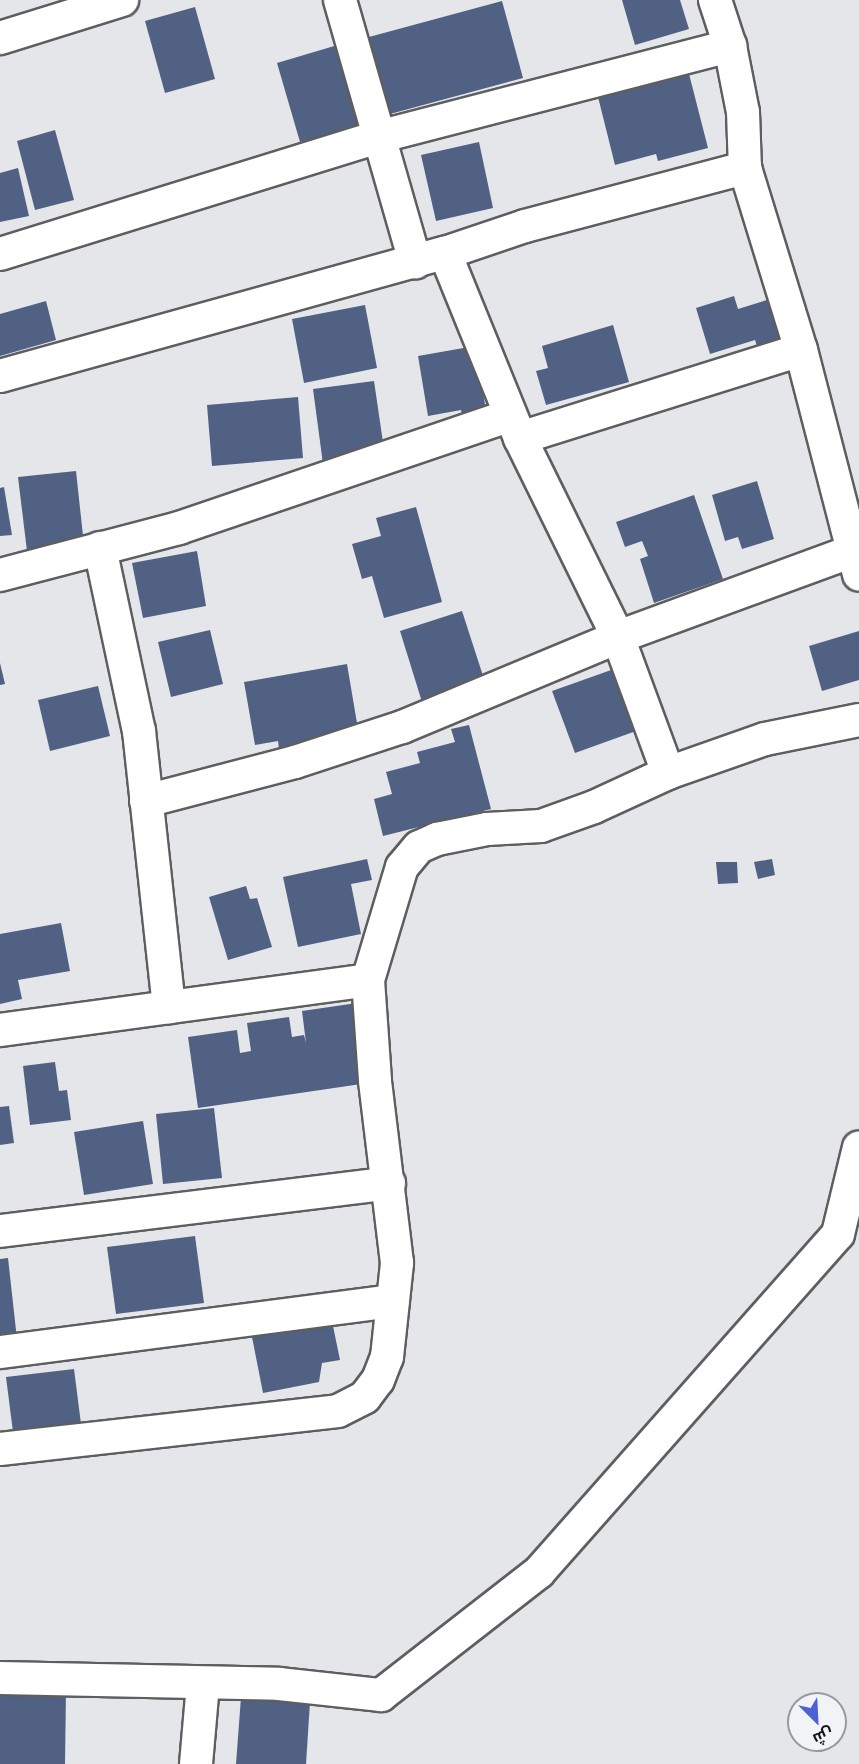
<!DOCTYPE html>
<meta charset="utf-8">
<style>
body{margin:0}
#map{position:relative;width:859px;height:1764px;overflow:hidden;background:#e5e6e9;font-family:Barlow,Cairo,sans-serif}
div>[style]{position:absolute}
[style*='--x']{left:calc(var(--x)*1px);top:calc(var(--y)*1px);width:calc(var(--w)*1px);rotate:calc(var(--a)*1deg)}
.building>*{inset:0;background:#516183}
.roads{filter:drop-shadow(2px 0 #5d5e60) drop-shadow(-2px 0 #5d5e60) drop-shadow(0 2px #5d5e60) drop-shadow(0 -2px #5d5e60)}
.street>*{height:32px;margin:-16px;padding:0 16px;transform-origin:16px;border-radius:16px;background:#fff}
span{translate:-50% -50%;white-space:nowrap;text-align:center;line-height:1.15;-webkit-text-stroke:6px #f2f3f6;paint-order:stroke}
.north{position:absolute;left:787px;top:1692px;width:60px;height:60px;box-sizing:border-box;background:#f2f3f6;border:2px solid #9a9a9c;border-radius:50%;rotate:156deg;font-size:16px;font-weight:700;line-height:24px;text-align:center;color:#151516}
.north::after{content:'';display:block;margin:auto;width:21px;height:27px;background:#4d61d6;clip-path:polygon(50% 0,100% 100%,50% 72%,0 100%)}
</style>
<div id="map">
<div class="building">
<div style="clip-path:polygon(622px 0,680px 0,689px 29px,635px 45px)"></div>
<div style="clip-path:polygon(502px 1px,523px 78px,390px 114px,369px 37px)"></div>
<div style="clip-path:polygon(195px 7px,215px 79px,165px 93px,145px 21px)"></div>
<div style="clip-path:polygon(341px 44px,364px 124px,300px 142px,277px 63px)"></div>
<div style="clip-path:polygon(688px 70px,708px 148px,658px 161px,656px 154px,615px 165px,597px 93px)"></div>
<div style="clip-path:polygon(55px 130px,74px 200px,35px 210px,17px 141px)"></div>
<div style="clip-path:polygon(479px 142px,493px 208px,436px 221px,421px 155px)"></div>
<div style="clip-path:polygon(18px 168px,29px 216px,0 222px,0 173px)"></div>
<div style="clip-path:polygon(734px 296px,738px 309px,767px 300px,779px 339px,757px 346px,755px 340px,710px 354px,696px 308px)"></div>
<div style="clip-path:polygon(46px 301px,56px 340px,0 356px,0 314px)"></div>
<div style="clip-path:polygon(365px 305px,377px 368px,304px 383px,292px 319px)"></div>
<div style="clip-path:polygon(613px 325px,629px 382px,546px 405px,536px 371px,548px 368px,542px 346px)"></div>
<div style="clip-path:polygon(475px 346px,487px 416px,463px 420px,461px 410px,428px 416px,418px 356px)"></div>
<div style="clip-path:polygon(374px 381px,385px 456px,323px 464px,313px 389px)"></div>
<div style="clip-path:polygon(298px 397px,303px 458px,212px 466px,207px 405px)"></div>
<div style="clip-path:polygon(76px 471px,84px 545px,27px 551px,18px 477px)"></div>
<div style="clip-path:polygon(757px 481px,774px 539px,742px 549px,738px 537px,725px 541px,712px 495px)"></div>
<div style="clip-path:polygon(4px 487px,12px 535px,0 536px,0 488px)"></div>
<div style="clip-path:polygon(694px 495px,723px 579px,654px 603px,640px 559px,648px 556px,642px 541px,625px 547px,616px 522px)"></div>
<div style="clip-path:polygon(416px 507px,442px 602px,384px 618px,372px 576px,362px 579px,352px 544px,381px 536px,376px 518px)"></div>
<div style="clip-path:polygon(197px 551px,206px 606px,143px 618px,132px 563px)"></div>
<div style="clip-path:polygon(462px 611px,485px 682px,422px 702px,400px 631px)"></div>
<div style="clip-path:polygon(210px 630px,223px 684px,171px 697px,158px 642px)"></div>
<div style="clip-path:polygon(859px 631px,859px 680px,822px 691px,809px 646px)"></div>
<div style="clip-path:polygon(0 663px,5px 684px,0 685px)"></div>
<div style="clip-path:polygon(347px 664px,359px 735px,279px 749px,278px 741px,255px 745px,244px 682px)"></div>
<div style="clip-path:polygon(614px 669px,636px 731px,575px 753px,552px 691px)"></div>
<div style="clip-path:polygon(98px 686px,110px 736px,50px 751px,38px 700px)"></div>
<div style="clip-path:polygon(469px 725px,491px 809px,383px 836px,374px 799px,392px 794px,386px 772px,420px 763px,417px 752px,455px 742px,451px 729px)"></div>
<div style="clip-path:polygon(367px 859px,372px 880px,351px 884px,361px 934px,298px 947px,283px 877px)"></div>
<div style="clip-path:polygon(772px 859px,775px 875px,758px 879px,754px 862px)"></div>
<div style="clip-path:polygon(716px 862px,737px 862px,738px 883px,718px 884px)"></div>
<div style="clip-path:polygon(246px 886px,250px 899px,257px 898px,272px 947px,228px 960px,209px 897px)"></div>
<div style="clip-path:polygon(61px 923px,70px 971px,18px 980px,22px 999px,0 1004px,0 934px)"></div>
<div style="clip-path:polygon(357px 1003px,368px 1083px,198px 1108px,188px 1037px,237px 1030px,240px 1053px,251px 1051px,247px 1023px,289px 1017px,292px 1037px,304px 1035px,306px 1043px,302px 1011px)"></div>
<div style="clip-path:polygon(55px 1062px,59px 1091px,67px 1090px,71px 1120px,30px 1125px,23px 1066px)"></div>
<div style="clip-path:polygon(9px 1106px,14px 1143px,0 1145px,0 1107px)"></div>
<div style="clip-path:polygon(214px 1108px,222px 1178px,163px 1184px,156px 1114px)"></div>
<div style="clip-path:polygon(143px 1121px,153px 1184px,84px 1195px,74px 1132px)"></div>
<div style="clip-path:polygon(195px 1236px,204px 1303px,116px 1314px,107px 1247px)"></div>
<div style="clip-path:polygon(8px 1258px,17px 1339px,0 1341px,0 1259px)"></div>
<div style="clip-path:polygon(332px 1321px,340px 1360px,322px 1363px,319px 1382px,263px 1393px,252px 1337px)"></div>
<div style="clip-path:polygon(74px 1369px,81px 1424px,13px 1432px,6px 1377px)"></div>
<div style="clip-path:polygon(0 1689px,66px 1690px,65px 1764px,0 1764px)"></div>
<div style="clip-path:polygon(241px 1697px,310px 1702px,306px 1764px,236px 1764px)"></div>
</div>
<div class="roads">
<div class="street">
<div style="--x:340;--y:0;--w:273;--a:74"></div>
<div style="--x:715;--y:0;--w:48;--a:71.9"></div>
<div style="--x:730;--y:46;--w:67;--a:78.9"></div>
<div style="--x:743;--y:112;--w:56;--a:88"></div>
<div style="--x:745;--y:168;--w:190;--a:72.9"></div>
<div style="--x:801;--y:350;--w:232;--a:75.5"></div>
<div style="--x:0;--y:38;--w:128;--a:-17.3"></div>
<div style="--x:445;--y:253;--w:200;--a:67.9"></div>
<div style="--x:520;--y:438;--w:222;--a:63.8"></div>
<div style="--x:618;--y:637;--w:145;--a:69.8"></div>
<div style="--x:0;--y:254;--w:396;--a:-17.2"></div>
<div style="--x:378;--y:137;--w:364;--a:-14.5"></div>
<div style="--x:0;--y:376;--w:462;--a:-15.5"></div>
<div style="--x:445;--y:253;--w:84;--a:-18.6"></div>
<div style="--x:525;--y:226;--w:228;--a:-14.8"></div>
<div style="--x:520;--y:438;--w:294;--a:-17.4"></div>
<div style="--x:100;--y:548;--w:187;--a:78"></div>
<div style="--x:139;--y:731;--w:278;--a:83.8"></div>
<div style="--x:0;--y:575;--w:185;--a:-14.7"></div>
<div style="--x:179;--y:528;--w:350;--a:-18.8"></div>
<div style="--x:146;--y:801;--w:154;--a:-14.7"></div>
<div style="--x:295;--y:762;--w:113;--a:-18.1"></div>
<div style="--x:402;--y:727;--w:234;--a:-22.6"></div>
<div style="--x:618;--y:637;--w:250;--a:-20.1"></div>
<div style="--x:0;--y:1030;--w:371;--a:-7.7"></div>
<div style="--x:0;--y:1231;--w:392;--a:-7"></div>
<div style="--x:0;--y:1352;--w:396;--a:-7.4"></div>
<div style="--x:0;--y:1449;--w:340;--a:-6.4"></div>
<div style="--x:338;--y:1411;--w:30;--a:-27"></div>
<div style="--x:365;--y:1397;--w:21;--a:-53"></div>
<div style="--x:378;--y:1380;--w:25;--a:-69"></div>
<div style="--x:387;--y:1357;--w:95;--a:-83.9"></div>
<div style="--x:397;--y:1263;--w:184;--a:-96.9"></div>
<div style="--x:375;--y:1080;--w:100;--a:-94"></div>
<div style="--x:368;--y:980;--w:118;--a:-73.3"></div>
<div style="--x:402;--y:867;--w:26;--a:-50"></div>
<div style="--x:419;--y:847;--w:20;--a:-24"></div>
<div style="--x:437;--y:839;--w:51;--a:-11.3"></div>
<div style="--x:487;--y:829;--w:54;--a:-3.2"></div>
<div style="--x:541;--y:826;--w:56;--a:-19.7"></div>
<div style="--x:594;--y:807;--w:81;--a:-24.7"></div>
<div style="--x:668;--y:773;--w:103;--a:-19.3"></div>
<div style="--x:765;--y:739;--w:96;--a:-11.4"></div>
<div style="--x:0;--y:1678;--w:279;--a:1.2"></div>
<div style="--x:279;--y:1684;--w:103;--a:6.2"></div>
<div style="--x:381;--y:1695;--w:200;--a:-37.9"></div>
<div style="--x:539;--y:1572;--w:451;--a:-48.5"></div>
<div style="--x:838;--y:1234;--w:89;--a:-76.4"></div>
<div style="--x:196;--y:1764;--w:80;--a:-85"></div>
</div>
</div>
<div class="north">ش</div>
</div>
